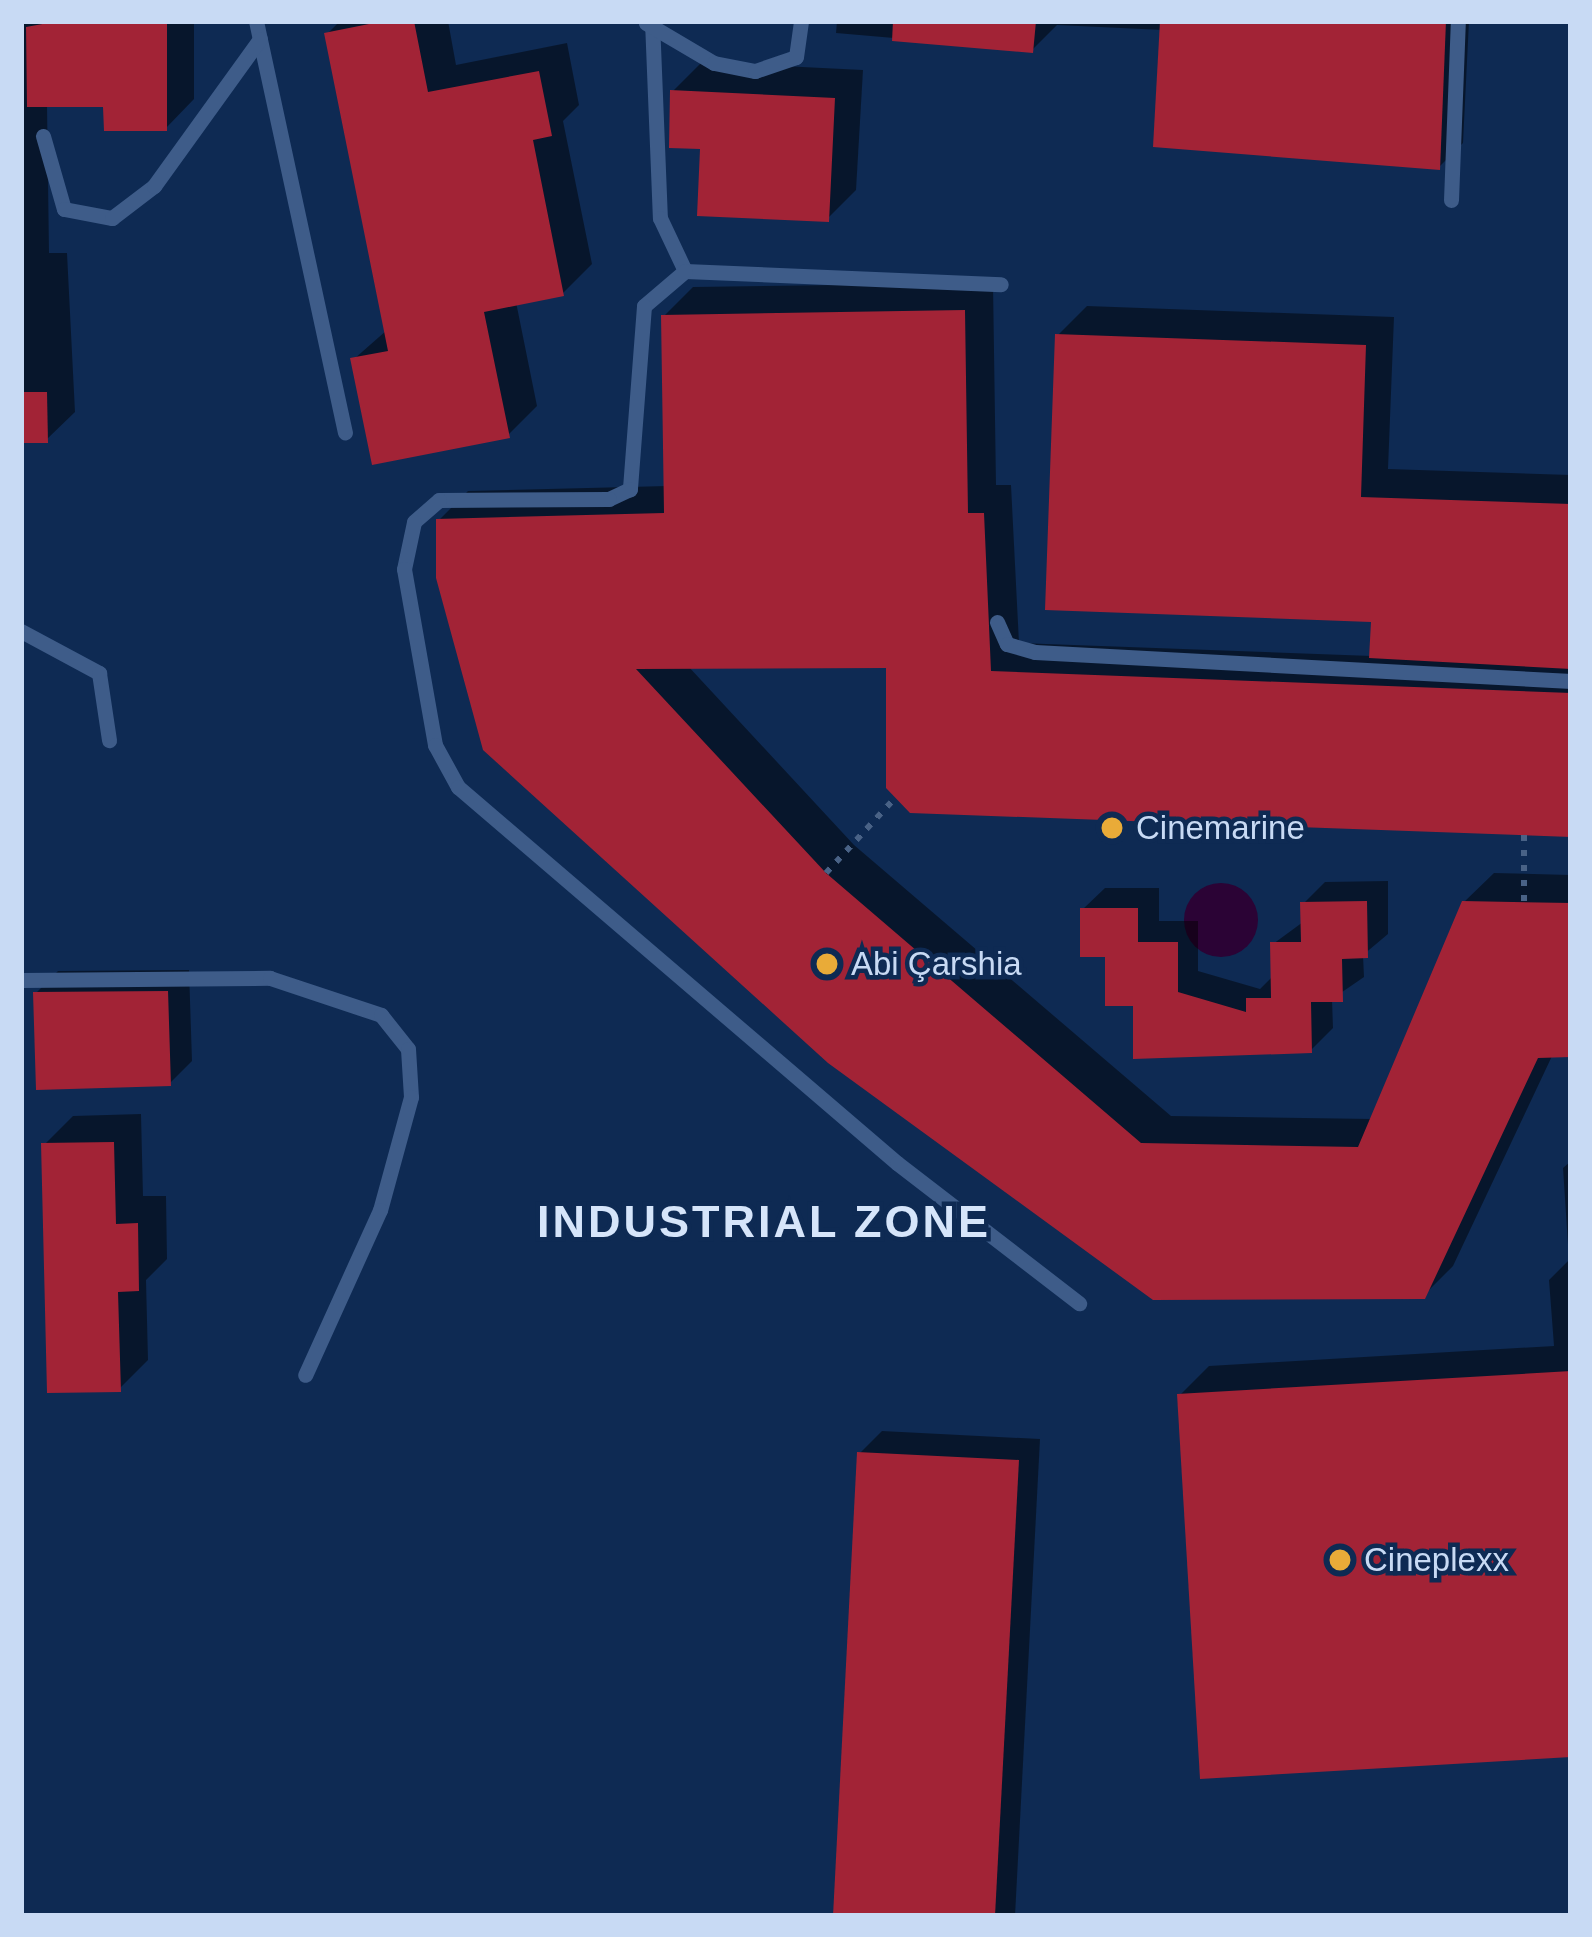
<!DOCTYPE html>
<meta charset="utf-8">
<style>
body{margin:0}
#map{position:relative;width:1592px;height:1937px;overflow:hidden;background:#0e2a53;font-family:Helvetica,sans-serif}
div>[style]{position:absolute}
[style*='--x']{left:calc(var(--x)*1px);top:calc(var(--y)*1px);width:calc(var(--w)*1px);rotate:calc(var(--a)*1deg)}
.water>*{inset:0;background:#2b0335}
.round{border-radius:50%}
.shadow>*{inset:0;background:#0007}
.building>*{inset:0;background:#a22336}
.path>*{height:6px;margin-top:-3px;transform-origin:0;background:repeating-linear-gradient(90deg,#496286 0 6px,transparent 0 15px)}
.lane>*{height:15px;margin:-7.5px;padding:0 7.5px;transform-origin:7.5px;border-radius:7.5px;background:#3e5c89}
.dots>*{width:33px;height:33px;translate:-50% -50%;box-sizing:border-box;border:6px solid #0e2a53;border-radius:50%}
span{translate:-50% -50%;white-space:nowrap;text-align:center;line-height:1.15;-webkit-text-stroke:9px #0e2a53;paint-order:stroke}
.poi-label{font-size:33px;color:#c8daf4}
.left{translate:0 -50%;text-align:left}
.district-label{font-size:45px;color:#d6e5fa;font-weight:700;letter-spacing:3px}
.frame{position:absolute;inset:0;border:24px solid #c8daf4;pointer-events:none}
</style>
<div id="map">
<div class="water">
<div class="round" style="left:1184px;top:883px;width:74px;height:74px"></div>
</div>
<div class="shadow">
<div style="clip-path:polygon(21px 21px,194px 21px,194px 99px,166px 128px,106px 104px,47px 104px,49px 253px,67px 253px,75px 412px,46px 440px,21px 440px)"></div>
<div style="clip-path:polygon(340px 21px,448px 21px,456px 65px,567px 43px,579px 105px,563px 121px,592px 264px,563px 293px,516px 302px,537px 406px,508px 435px,354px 359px,387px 330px,327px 34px)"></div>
<div style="clip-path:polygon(837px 21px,1469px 21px,1463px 143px,1439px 167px,1163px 30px,1057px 25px,1032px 50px,836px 33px)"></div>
<div style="clip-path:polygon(702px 62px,863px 70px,856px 190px,827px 219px,704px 147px,673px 91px)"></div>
<div style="clip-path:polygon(993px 283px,996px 485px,1011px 485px,1019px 643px,1372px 656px,1374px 619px,1058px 335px,1087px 306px,1394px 317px,1388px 469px,1571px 475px,1571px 834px,889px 665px,688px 666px,854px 845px,1171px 1116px,1373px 1119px,1464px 902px,1494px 873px,1571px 875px,1571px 1054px,1553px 1054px,1453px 1266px,1423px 1296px,1154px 1297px,439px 520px,468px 491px,667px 486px,664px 316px,693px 287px)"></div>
<div style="clip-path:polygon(1388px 881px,1388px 934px,1363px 955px,1364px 977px,1332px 999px,1333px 1028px,1311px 1050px,1136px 1003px,1083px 909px,1105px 888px,1159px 888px,1159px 921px,1198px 921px,1198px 971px,1260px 989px,1271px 978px,1273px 944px,1303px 922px,1303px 904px,1325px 882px)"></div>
<div style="clip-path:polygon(189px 970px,192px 1061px,170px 1083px,36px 993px,58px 971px)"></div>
<div style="clip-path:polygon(141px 1114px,143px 1196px,166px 1196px,167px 1259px,146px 1280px,148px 1360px,119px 1389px,44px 1145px,73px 1116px)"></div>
<div style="clip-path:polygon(1571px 1161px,1571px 1754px,1180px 1395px,1209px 1366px,1554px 1346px,1549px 1280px,1569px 1260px,1563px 1168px)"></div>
<div style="clip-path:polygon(882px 1431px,1040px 1439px,1015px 1916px,836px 1916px,860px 1453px)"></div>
</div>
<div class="building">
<div style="clip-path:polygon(59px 21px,167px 21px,167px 131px,104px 131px,103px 107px,27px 107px,26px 27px)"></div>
<div style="clip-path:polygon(384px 21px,414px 21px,428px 92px,539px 71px,552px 136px,533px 140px,564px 296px,484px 312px,510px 438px,372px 465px,350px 358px,388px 351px,324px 33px)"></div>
<div style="clip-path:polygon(893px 21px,1036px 21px,1033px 53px,892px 41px)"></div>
<div style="clip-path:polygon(1160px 21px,1446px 21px,1440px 170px,1153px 147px)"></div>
<div style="clip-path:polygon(670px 90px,835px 98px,829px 222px,697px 216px,700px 149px,669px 148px)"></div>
<div style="clip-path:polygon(965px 310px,968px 513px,984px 513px,991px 671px,1571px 693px,1571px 837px,910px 813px,886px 788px,886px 668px,636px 669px,826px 873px,1141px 1143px,1358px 1147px,1462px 901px,1571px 903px,1571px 1057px,1538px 1058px,1425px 1299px,1153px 1300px,828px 1063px,483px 750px,436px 578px,436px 519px,664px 513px,661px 315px)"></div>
<div style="clip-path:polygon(1055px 334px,1366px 345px,1361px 497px,1571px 504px,1571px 669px,1369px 658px,1371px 622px,1045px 610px)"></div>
<div style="clip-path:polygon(21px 392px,47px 392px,48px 443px,21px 443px)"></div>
<div style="clip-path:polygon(1367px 901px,1368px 958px,1342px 959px,1343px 1002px,1311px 1002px,1312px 1053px,1133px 1059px,1133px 1006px,1105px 1006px,1105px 957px,1080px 957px,1080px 908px,1138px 908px,1138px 942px,1178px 942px,1178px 992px,1246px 1012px,1246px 998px,1271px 998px,1270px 942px,1301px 942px,1300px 902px)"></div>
<div style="clip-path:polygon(168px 991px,171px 1086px,36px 1090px,33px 992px)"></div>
<div style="clip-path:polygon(114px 1142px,116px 1224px,138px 1223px,139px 1291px,118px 1292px,121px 1392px,47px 1393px,41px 1143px)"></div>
<div style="clip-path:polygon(1571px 1371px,1571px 1757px,1200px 1779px,1177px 1394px)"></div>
<div style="clip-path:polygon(857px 1452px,1019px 1460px,995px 1916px,833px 1916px)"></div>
</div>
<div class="path">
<div style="--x:1524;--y:835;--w:67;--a:90"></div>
<div style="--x:826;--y:873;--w:102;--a:-47.4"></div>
</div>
<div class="lane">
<div style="--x:256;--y:21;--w:421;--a:77.8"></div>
<div style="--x:652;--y:21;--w:197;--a:87.7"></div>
<div style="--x:660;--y:218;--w:59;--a:64.7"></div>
<div style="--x:685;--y:271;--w:316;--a:2.4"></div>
<div style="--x:646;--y:23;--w:79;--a:30.5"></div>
<div style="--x:714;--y:63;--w:42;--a:11"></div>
<div style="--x:755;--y:71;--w:43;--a:-18.9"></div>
<div style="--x:796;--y:57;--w:36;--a:-82"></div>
<div style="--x:43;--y:136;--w:76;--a:74"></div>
<div style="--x:64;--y:209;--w:49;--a:10.6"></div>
<div style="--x:112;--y:218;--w:53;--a:-37.3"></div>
<div style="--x:154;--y:186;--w:181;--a:-54.2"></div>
<div style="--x:1451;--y:200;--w:179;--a:-87.8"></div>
<div style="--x:685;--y:271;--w:54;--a:139.5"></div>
<div style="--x:644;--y:306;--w:184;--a:94.4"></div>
<div style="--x:630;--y:489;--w:23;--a:155"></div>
<div style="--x:609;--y:499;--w:170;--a:179.7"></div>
<div style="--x:439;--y:500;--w:33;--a:139"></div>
<div style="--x:414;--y:522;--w:48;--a:102"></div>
<div style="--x:404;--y:569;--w:179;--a:80"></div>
<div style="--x:435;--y:745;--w:48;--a:61.3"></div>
<div style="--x:458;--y:787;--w:578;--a:40.58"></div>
<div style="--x:897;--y:1163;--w:230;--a:37.6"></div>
<div style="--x:997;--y:622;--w:24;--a:66"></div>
<div style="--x:1007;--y:644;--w:29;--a:16"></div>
<div style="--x:1035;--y:652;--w:537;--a:3.1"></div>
<div style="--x:21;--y:631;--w:89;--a:28.3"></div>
<div style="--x:99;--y:673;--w:68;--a:81.5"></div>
<div style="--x:21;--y:980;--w:249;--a:-0.5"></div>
<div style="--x:270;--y:978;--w:117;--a:18.4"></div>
<div style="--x:381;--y:1015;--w:43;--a:51.5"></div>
<div style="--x:408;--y:1049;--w:48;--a:86.4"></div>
<div style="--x:411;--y:1097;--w:117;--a:105.3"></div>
<div style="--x:380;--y:1210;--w:181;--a:114.4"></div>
</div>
<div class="dots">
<div style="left:1112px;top:828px;background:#e9ab38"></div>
<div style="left:827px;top:964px;background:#e9ab38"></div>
<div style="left:1340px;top:1560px;background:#e9ab38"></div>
</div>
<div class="poi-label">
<span class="left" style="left:1136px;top:828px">Cinemarine</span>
<span class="left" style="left:851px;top:964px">Abi Çarshia</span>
<span class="left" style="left:1364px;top:1560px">Cineplexx</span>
</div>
<div class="district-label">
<span style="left:764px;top:1222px">INDUSTRIAL ZONE</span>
</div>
<div class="frame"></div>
</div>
